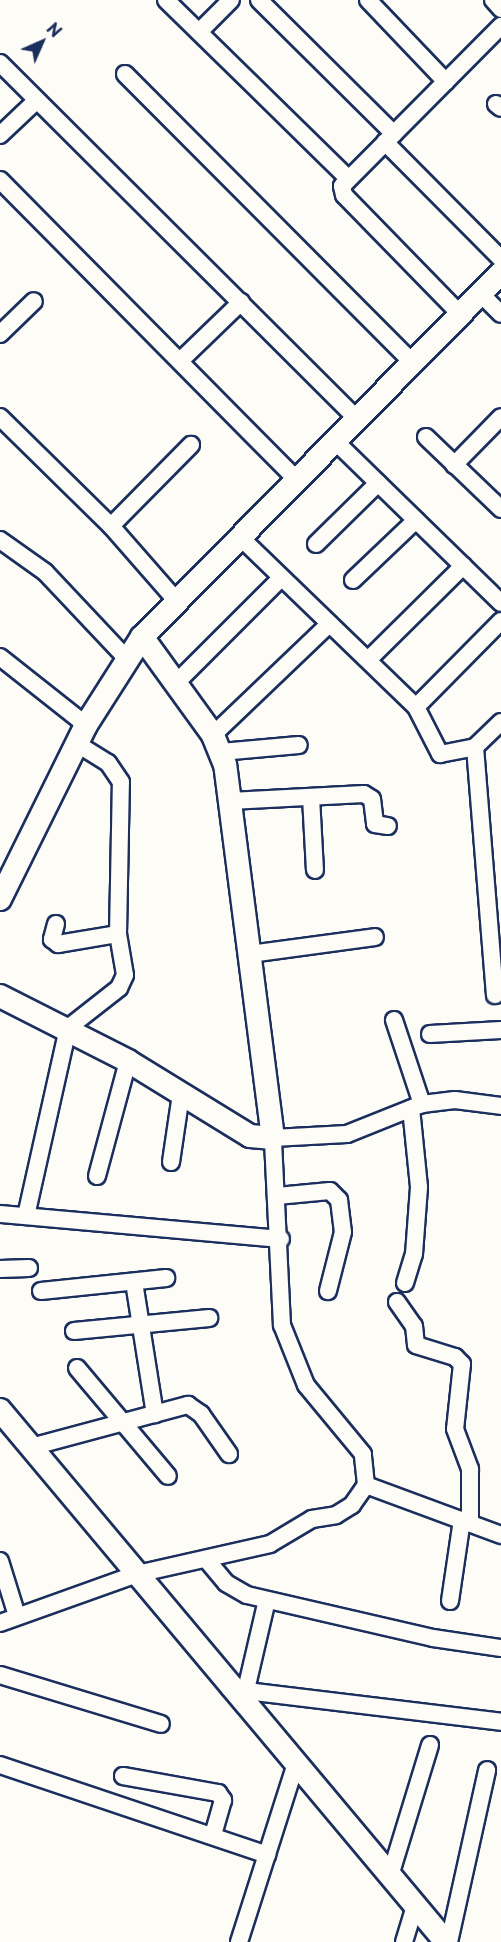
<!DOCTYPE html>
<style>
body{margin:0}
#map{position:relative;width:501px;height:1942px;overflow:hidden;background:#fdfcf7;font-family:"Playpen Sans",sans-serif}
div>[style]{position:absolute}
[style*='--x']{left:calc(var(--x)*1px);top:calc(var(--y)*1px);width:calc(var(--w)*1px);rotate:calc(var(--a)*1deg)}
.roads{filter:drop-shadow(2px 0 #1b2f5e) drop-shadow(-2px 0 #1b2f5e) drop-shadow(0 2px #1b2f5e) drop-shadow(0 -2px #1b2f5e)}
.street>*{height:16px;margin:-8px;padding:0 8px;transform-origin:8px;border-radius:8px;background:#fdfcf7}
.secondary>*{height:22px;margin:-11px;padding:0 11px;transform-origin:11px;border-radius:11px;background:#fdfcf7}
span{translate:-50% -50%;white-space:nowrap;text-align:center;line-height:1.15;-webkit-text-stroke:5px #fdfcf7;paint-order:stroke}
.north{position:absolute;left:12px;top:12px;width:60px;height:60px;-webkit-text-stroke:4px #fdfcf7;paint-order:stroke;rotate:45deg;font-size:16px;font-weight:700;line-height:24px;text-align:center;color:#1b2f5e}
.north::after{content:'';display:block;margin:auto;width:21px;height:27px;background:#1b2f5e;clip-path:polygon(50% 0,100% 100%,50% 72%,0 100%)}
</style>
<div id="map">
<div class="roads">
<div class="street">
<div style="--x:166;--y:0;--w:255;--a:44.4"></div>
<div style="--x:259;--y:0;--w:190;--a:44.8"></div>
<div style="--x:368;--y:0;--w:113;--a:46.4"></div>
<div style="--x:493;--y:0;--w:12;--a:48"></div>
<div style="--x:199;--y:32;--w:45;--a:-45"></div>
<div style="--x:0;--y:63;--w:503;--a:44.92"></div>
<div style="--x:125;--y:74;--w:407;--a:45.1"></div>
<div style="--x:496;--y:104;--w:6;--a:39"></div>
<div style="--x:0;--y:135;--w:50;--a:-43.4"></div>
<div style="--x:385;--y:142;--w:165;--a:45.2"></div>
<div style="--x:0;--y:180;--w:421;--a:45.3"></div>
<div style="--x:481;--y:294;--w:28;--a:45"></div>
<div style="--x:460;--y:314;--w:166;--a:-134.3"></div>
<div style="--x:344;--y:195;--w:9;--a:-103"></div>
<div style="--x:342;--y:186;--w:226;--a:-45.2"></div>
<div style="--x:0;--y:334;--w:47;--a:-44.1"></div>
<div style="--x:180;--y:361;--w:85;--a:-44"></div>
<div style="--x:0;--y:417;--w:156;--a:44.5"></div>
<div style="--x:111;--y:526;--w:97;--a:48.8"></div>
<div style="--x:426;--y:437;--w:104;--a:43.8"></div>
<div style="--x:334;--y:440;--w:233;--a:44.3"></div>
<div style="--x:454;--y:465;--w:67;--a:-45.6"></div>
<div style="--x:111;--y:526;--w:114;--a:-45.4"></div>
<div style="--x:239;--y:536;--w:246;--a:44"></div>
<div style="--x:416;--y:707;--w:53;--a:62.9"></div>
<div style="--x:440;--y:754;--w:36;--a:-11"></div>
<div style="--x:475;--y:747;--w:36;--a:-44"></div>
<div style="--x:0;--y:540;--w:55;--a:35.4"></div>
<div style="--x:45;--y:572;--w:118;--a:46.7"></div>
<div style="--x:316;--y:544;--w:87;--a:-44.5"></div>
<div style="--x:353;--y:580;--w:87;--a:-43.6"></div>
<div style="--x:0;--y:657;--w:110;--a:38.3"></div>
<div style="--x:368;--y:660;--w:134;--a:-44.7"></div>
<div style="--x:176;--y:683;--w:148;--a:-45"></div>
<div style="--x:416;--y:707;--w:121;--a:-45.3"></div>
<div style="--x:213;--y:735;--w:161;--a:-43.7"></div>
<div style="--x:475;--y:747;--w:249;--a:85.4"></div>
<div style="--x:221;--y:752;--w:78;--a:-5.1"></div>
<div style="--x:311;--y:797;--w:73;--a:86.9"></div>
<div style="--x:230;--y:801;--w:134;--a:-3"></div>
<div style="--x:364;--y:794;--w:9;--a:32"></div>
<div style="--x:372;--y:799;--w:25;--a:83"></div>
<div style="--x:375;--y:824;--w:13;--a:9"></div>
<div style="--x:56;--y:924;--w:16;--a:105"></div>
<div style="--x:52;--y:939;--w:8;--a:40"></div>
<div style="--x:58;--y:944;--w:61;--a:-9.5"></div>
<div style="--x:250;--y:954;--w:126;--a:-7.7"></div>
<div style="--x:394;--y:1020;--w:89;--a:71.6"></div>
<div style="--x:430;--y:1034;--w:71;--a:-3.2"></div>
<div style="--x:171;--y:1162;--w:69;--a:-81.6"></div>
<div style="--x:97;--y:1176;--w:119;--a:-74.9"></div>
<div style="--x:277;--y:1196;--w:53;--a:-5.4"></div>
<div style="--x:330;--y:1191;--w:13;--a:45"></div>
<div style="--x:339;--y:1200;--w:32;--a:83"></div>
<div style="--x:343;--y:1232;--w:61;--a:104.3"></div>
<div style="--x:0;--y:1214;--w:282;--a:5.1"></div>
<div style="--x:26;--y:1216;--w:193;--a:-77.4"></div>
<div style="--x:68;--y:1028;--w:65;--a:-38.1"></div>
<div style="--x:119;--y:988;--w:14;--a:-65"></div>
<div style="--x:125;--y:975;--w:42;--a:-99.7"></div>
<div style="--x:118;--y:934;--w:152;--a:-88.9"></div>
<div style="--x:121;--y:782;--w:23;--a:-124"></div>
<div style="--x:108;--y:763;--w:36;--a:-148"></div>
<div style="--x:0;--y:1269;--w:29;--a:-2"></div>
<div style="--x:134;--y:1282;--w:134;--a:81"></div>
<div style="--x:405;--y:1283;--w:30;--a:-73"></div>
<div style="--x:414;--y:1254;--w:67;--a:-85.7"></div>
<div style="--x:419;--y:1187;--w:79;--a:-95.8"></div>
<div style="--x:41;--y:1291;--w:126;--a:-5.9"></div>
<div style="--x:397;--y:1302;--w:29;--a:55"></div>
<div style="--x:414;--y:1326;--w:19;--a:84"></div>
<div style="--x:416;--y:1345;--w:41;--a:17.1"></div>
<div style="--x:455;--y:1357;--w:10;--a:45"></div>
<div style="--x:462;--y:1364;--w:65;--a:96.1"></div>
<div style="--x:455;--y:1429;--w:43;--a:69.4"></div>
<div style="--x:470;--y:1469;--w:53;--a:90"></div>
<div style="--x:74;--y:1331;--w:136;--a:-5.5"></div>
<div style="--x:77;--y:1368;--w:141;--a:49.9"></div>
<div style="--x:31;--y:1447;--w:163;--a:-15"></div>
<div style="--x:188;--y:1405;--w:16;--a:35"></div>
<div style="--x:201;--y:1414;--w:49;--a:55"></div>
<div style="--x:366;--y:1485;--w:144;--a:20.3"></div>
<div style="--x:206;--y:1559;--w:31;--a:50"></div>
<div style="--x:226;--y:1583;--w:24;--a:30"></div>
<div style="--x:247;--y:1595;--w:191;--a:13"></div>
<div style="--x:433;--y:1638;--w:69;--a:8.4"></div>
<div style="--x:0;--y:1561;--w:58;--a:72.8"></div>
<div style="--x:450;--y:1601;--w:82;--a:-81.6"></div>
<div style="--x:0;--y:1623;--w:145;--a:-19.7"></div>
<div style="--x:137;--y:1574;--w:136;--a:-12.7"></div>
<div style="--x:270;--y:1544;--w:49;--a:-30.8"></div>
<div style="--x:312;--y:1519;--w:24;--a:-9"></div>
<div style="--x:336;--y:1515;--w:19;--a:-32"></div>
<div style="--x:352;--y:1505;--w:24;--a:-55"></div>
<div style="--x:366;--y:1485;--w:31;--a:-96"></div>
<div style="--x:363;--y:1454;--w:89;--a:-129.6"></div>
<div style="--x:306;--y:1385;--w:65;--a:-111.8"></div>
<div style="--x:282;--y:1325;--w:187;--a:-92.8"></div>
<div style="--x:273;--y:1138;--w:74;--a:-3.1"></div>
<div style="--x:347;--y:1134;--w:81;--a:-21.8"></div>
<div style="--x:422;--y:1104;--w:33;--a:-7"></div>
<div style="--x:455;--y:1100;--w:46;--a:7.4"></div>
<div style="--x:0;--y:1675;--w:168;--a:16.9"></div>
<div style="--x:230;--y:1689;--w:273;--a:6.9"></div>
<div style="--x:246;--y:1690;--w:92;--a:-76.9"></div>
<div style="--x:0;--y:1765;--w:282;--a:18.6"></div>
<div style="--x:123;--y:1776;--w:97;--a:10.1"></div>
<div style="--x:218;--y:1793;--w:9;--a:54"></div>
<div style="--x:223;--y:1800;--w:36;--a:106"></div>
<div style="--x:390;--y:1876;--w:137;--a:-73"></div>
<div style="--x:239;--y:1942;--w:185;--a:-72.3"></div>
<div style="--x:404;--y:1942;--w:38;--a:-73"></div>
<div style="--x:449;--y:1942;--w:176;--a:-77.5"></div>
</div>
<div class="secondary">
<div style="--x:0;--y:899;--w:194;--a:-63.7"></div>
<div style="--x:86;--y:725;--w:104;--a:-57.5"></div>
<div style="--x:142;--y:637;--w:511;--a:-45.4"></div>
<div style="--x:0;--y:996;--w:144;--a:26.9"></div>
<div style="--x:128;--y:1061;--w:143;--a:31.6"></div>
<div style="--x:250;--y:1136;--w:23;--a:5"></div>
<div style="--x:273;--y:1138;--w:376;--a:-97.3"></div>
<div style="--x:225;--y:765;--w:32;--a:-112"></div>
<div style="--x:213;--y:735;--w:121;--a:-125.9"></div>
<div style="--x:0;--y:1410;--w:694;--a:50.03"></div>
</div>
</div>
<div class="north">N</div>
</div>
